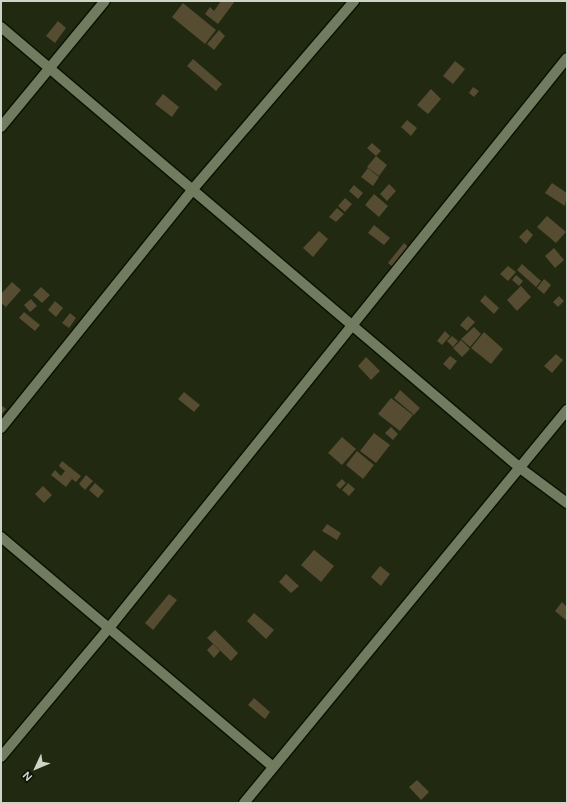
<!DOCTYPE html>
<style>
body{margin:0}
#map{position:relative;width:568px;height:804px;overflow:hidden;background:#212911;font-family:"DM Sans",sans-serif}
div>[style]{position:absolute}
[style*='--x']{left:calc(var(--x)*1px);top:calc(var(--y)*1px);width:calc(var(--w)*1px);rotate:calc(var(--a)*1deg)}
.building>*{inset:0;background:#554c31}
.roads{filter:drop-shadow(1px 0 #0a1100) drop-shadow(-1px 0 #0a1100) drop-shadow(0 1px #0a1100) drop-shadow(0 -1px #0a1100)}
.minor>*{height:10px;margin:-5px;padding:0 5px;transform-origin:5px;border-radius:5px;background:#707b5f}
span{translate:-50% -50%;white-space:nowrap;text-align:center;line-height:1.15;-webkit-text-stroke:3px #0c1006;paint-order:stroke}
.frame{position:absolute;inset:0;border:2px solid #cfd5c6;pointer-events:none}
.north{position:absolute;left:16px;top:748px;width:40px;height:40px;-webkit-text-stroke:3px #0c1006;paint-order:stroke;rotate:226deg;font-size:11px;font-weight:700;line-height:16px;text-align:center;color:#cfd5c6}
.north::after{content:'';display:block;margin:auto;width:14px;height:18px;background:#cfd5c6;clip-path:polygon(50% 0,100% 100%,50% 72%,0 100%)}
</style>
<div id="map">
<div class="building">
<div style="clip-path:polygon(221px 1px,235px 1px,218px 24px,205px 14px,210px 7px,214px 11px)"></div>
<div style="clip-path:polygon(183px 3px,216px 30px,205px 44px,172px 17px)"></div>
<div style="clip-path:polygon(58px 21px,66px 28px,55px 43px,46px 36px)"></div>
<div style="clip-path:polygon(219px 30px,225px 36px,214px 50px,207px 44px)"></div>
<div style="clip-path:polygon(193px 59px,222px 84px,216px 91px,187px 66px)"></div>
<div style="clip-path:polygon(455px 61px,465px 69px,453px 84px,443px 76px)"></div>
<div style="clip-path:polygon(473px 87px,479px 91px,474px 97px,469px 93px)"></div>
<div style="clip-path:polygon(431px 89px,441px 99px,428px 114px,417px 105px)"></div>
<div style="clip-path:polygon(163px 94px,179px 107px,172px 117px,155px 104px)"></div>
<div style="clip-path:polygon(407px 120px,417px 128px,411px 136px,401px 127px)"></div>
<div style="clip-path:polygon(372px 143px,381px 151px,376px 156px,367px 148px)"></div>
<div style="clip-path:polygon(376px 156px,387px 165px,379px 176px,367px 167px)"></div>
<div style="clip-path:polygon(368px 168px,379px 177px,373px 186px,361px 177px)"></div>
<div style="clip-path:polygon(552px 183px,567px 193px,565px 206px,545px 193px)"></div>
<div style="clip-path:polygon(389px 184px,396px 191px,387px 201px,380px 194px)"></div>
<div style="clip-path:polygon(354px 185px,363px 193px,358px 199px,349px 191px)"></div>
<div style="clip-path:polygon(374px 194px,388px 206px,379px 217px,365px 205px)"></div>
<div style="clip-path:polygon(345px 198px,352px 204px,345px 212px,338px 206px)"></div>
<div style="clip-path:polygon(337px 208px,344px 214px,336px 222px,329px 217px)"></div>
<div style="clip-path:polygon(547px 216px,566px 232px,556px 243px,537px 227px)"></div>
<div style="clip-path:polygon(374px 225px,390px 238px,384px 245px,368px 233px)"></div>
<div style="clip-path:polygon(527px 229px,533px 235px,526px 244px,519px 237px)"></div>
<div style="clip-path:polygon(319px 231px,328px 239px,313px 257px,303px 248px)"></div>
<div style="clip-path:polygon(404px 243px,409px 248px,393px 267px,388px 263px)"></div>
<div style="clip-path:polygon(554px 248px,564px 260px,555px 268px,545px 256px)"></div>
<div style="clip-path:polygon(522px 264px,541px 281px,536px 287px,517px 270px)"></div>
<div style="clip-path:polygon(508px 266px,516px 272px,508px 281px,500px 274px)"></div>
<div style="clip-path:polygon(516px 275px,523px 281px,519px 286px,512px 280px)"></div>
<div style="clip-path:polygon(544px 279px,551px 285px,544px 294px,537px 288px)"></div>
<div style="clip-path:polygon(12px 282px,21px 290px,6px 307px,1px 303px,1px 294px)"></div>
<div style="clip-path:polygon(521px 286px,531px 297px,517px 311px,507px 300px)"></div>
<div style="clip-path:polygon(41px 287px,50px 295px,42px 303px,33px 295px)"></div>
<div style="clip-path:polygon(485px 295px,499px 308px,494px 314px,480px 301px)"></div>
<div style="clip-path:polygon(559px 296px,564px 301px,558px 307px,553px 302px)"></div>
<div style="clip-path:polygon(31px 299px,37px 306px,30px 312px,24px 305px)"></div>
<div style="clip-path:polygon(55px 301px,63px 308px,56px 317px,48px 310px)"></div>
<div style="clip-path:polygon(24px 312px,40px 325px,35px 331px,19px 318px)"></div>
<div style="clip-path:polygon(70px 313px,76px 318px,69px 328px,62px 323px)"></div>
<div style="clip-path:polygon(468px 316px,475px 322px,467px 331px,460px 325px)"></div>
<div style="clip-path:polygon(474px 327px,481px 334px,470px 347px,461px 339px)"></div>
<div style="clip-path:polygon(445px 331px,450px 336px,442px 345px,437px 341px)"></div>
<div style="clip-path:polygon(484px 332px,503px 349px,491px 364px,471px 348px)"></div>
<div style="clip-path:polygon(452px 336px,458px 341px,453px 347px,447px 341px)"></div>
<div style="clip-path:polygon(461px 340px,470px 349px,462px 357px,453px 348px)"></div>
<div style="clip-path:polygon(556px 354px,563px 360px,552px 373px,544px 366px)"></div>
<div style="clip-path:polygon(450px 356px,457px 361px,450px 370px,443px 364px)"></div>
<div style="clip-path:polygon(366px 357px,380px 371px,371px 380px,358px 366px)"></div>
<div style="clip-path:polygon(400px 390px,420px 408px,414px 415px,394px 398px)"></div>
<div style="clip-path:polygon(184px 392px,200px 405px,194px 412px,178px 399px)"></div>
<div style="clip-path:polygon(391px 398px,413px 415px,400px 431px,378px 414px)"></div>
<div style="clip-path:polygon(1px 405px,6px 409px,1px 415px)"></div>
<div style="clip-path:polygon(391px 427px,398px 434px,393px 440px,385px 433px)"></div>
<div style="clip-path:polygon(374px 433px,390px 445px,376px 463px,360px 451px)"></div>
<div style="clip-path:polygon(342px 437px,356px 449px,342px 465px,328px 453px)"></div>
<div style="clip-path:polygon(357px 451px,374px 465px,363px 479px,346px 465px)"></div>
<div style="clip-path:polygon(62px 461px,81px 476px,76px 482px,72px 479px,66px 487px,51px 475px,55px 470px,61px 476px,65px 471px,59px 466px)"></div>
<div style="clip-path:polygon(86px 475px,93px 481px,85px 490px,79px 484px)"></div>
<div style="clip-path:polygon(342px 479px,346px 483px,340px 489px,336px 485px)"></div>
<div style="clip-path:polygon(95px 483px,104px 491px,98px 498px,89px 490px)"></div>
<div style="clip-path:polygon(348px 483px,355px 489px,349px 496px,342px 490px)"></div>
<div style="clip-path:polygon(43px 486px,52px 495px,44px 503px,35px 494px)"></div>
<div style="clip-path:polygon(327px 524px,341px 533px,337px 540px,322px 531px)"></div>
<div style="clip-path:polygon(314px 550px,334px 566px,321px 582px,301px 565px)"></div>
<div style="clip-path:polygon(380px 566px,390px 574px,381px 586px,371px 577px)"></div>
<div style="clip-path:polygon(286px 574px,299px 586px,291px 593px,279px 582px)"></div>
<div style="clip-path:polygon(169px 594px,177px 600px,153px 630px,145px 623px)"></div>
<div style="clip-path:polygon(562px 602px,567px 607px,567px 621px,555px 611px)"></div>
<div style="clip-path:polygon(254px 613px,274px 630px,266px 639px,247px 621px)"></div>
<div style="clip-path:polygon(215px 630px,238px 653px,231px 661px,207px 638px)"></div>
<div style="clip-path:polygon(213px 644px,220px 651px,214px 658px,207px 650px)"></div>
<div style="clip-path:polygon(254px 698px,270px 712px,265px 719px,248px 705px)"></div>
<div style="clip-path:polygon(417px 780px,429px 792px,421px 800px,409px 787px)"></div>
</div>
<div class="roads">
<div class="minor">
<div style="--x:1;--y:27;--w:681;--a:40.35"></div>
<div style="--x:520;--y:468;--w:59;--a:36.7"></div>
<div style="--x:1;--y:127;--w:163;--a:-50.5"></div>
<div style="--x:1;--y:428;--w:307;--a:-51.2"></div>
<div style="--x:193;--y:189;--w:248;--a:-49.4"></div>
<div style="--x:1;--y:537;--w:356;--a:40.2"></div>
<div style="--x:1;--y:757;--w:168;--a:-50.1"></div>
<div style="--x:109;--y:628;--w:731;--a:-51.22"></div>
<div style="--x:244;--y:803;--w:509;--a:-50.58"></div>
</div>
</div>
<div class="frame"></div>
<div class="north">N</div>
</div>
